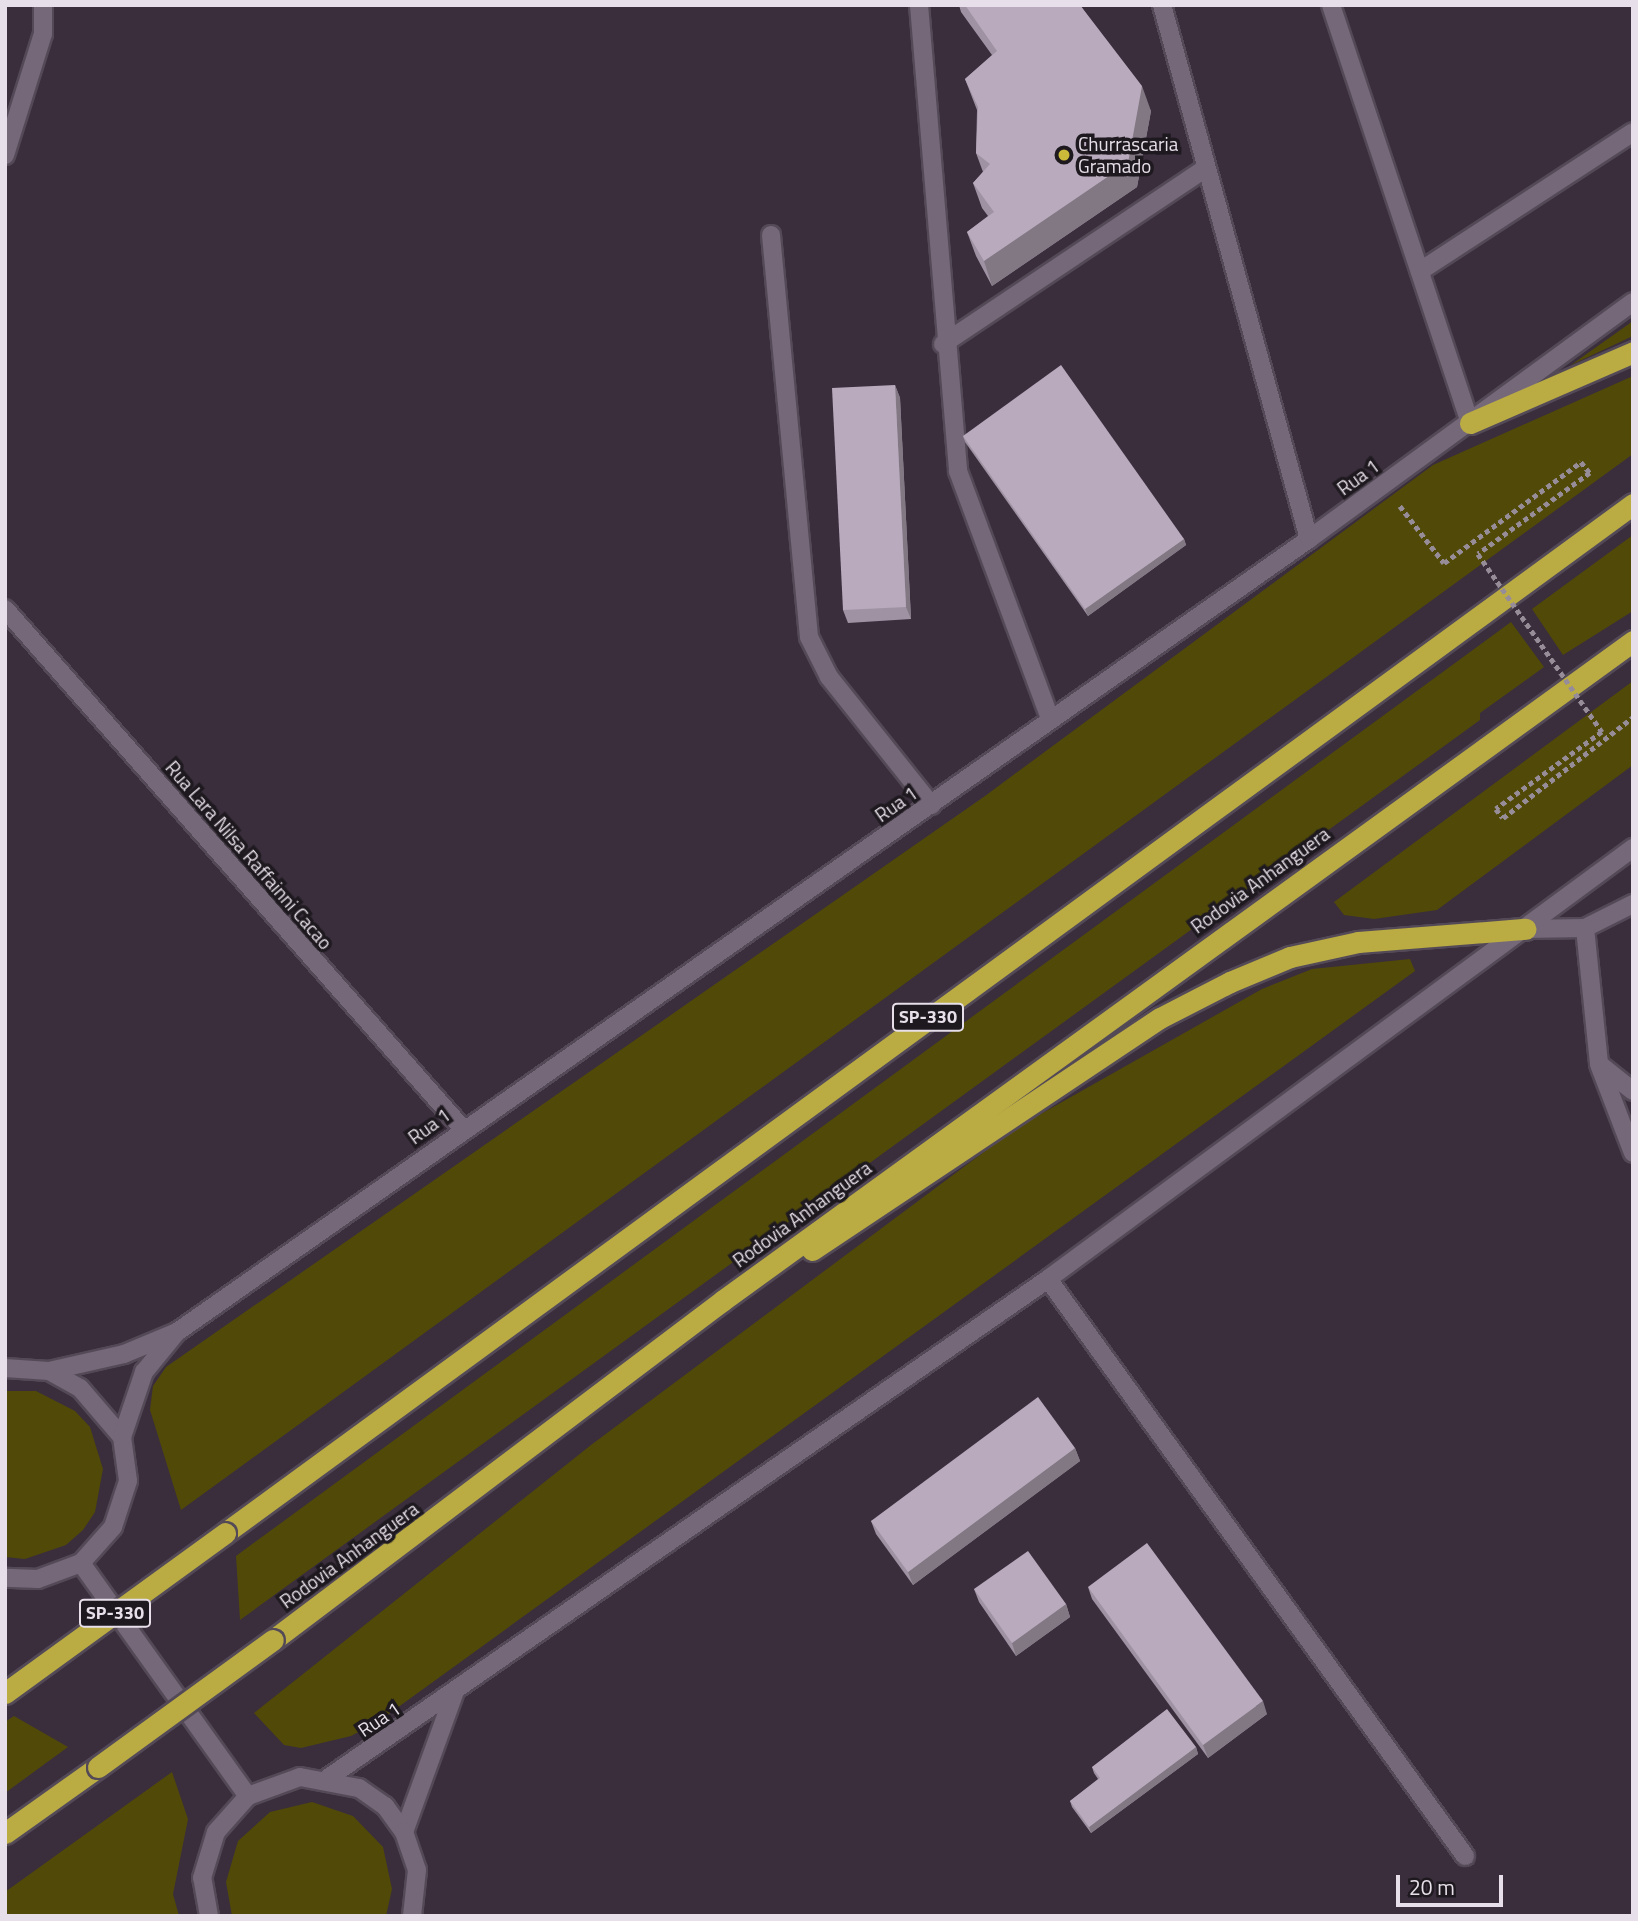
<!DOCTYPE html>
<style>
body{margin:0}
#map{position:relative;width:1638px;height:1921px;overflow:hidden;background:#3a2e3d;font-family:"Titillium Web",sans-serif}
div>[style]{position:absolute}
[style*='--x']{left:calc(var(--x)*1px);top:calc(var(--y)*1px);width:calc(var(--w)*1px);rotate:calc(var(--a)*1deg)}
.green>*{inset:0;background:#514908}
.path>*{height:4.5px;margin-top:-2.25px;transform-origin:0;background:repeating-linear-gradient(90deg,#978d99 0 5px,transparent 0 8.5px)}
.roads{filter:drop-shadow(2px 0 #544a57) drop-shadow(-2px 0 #544a57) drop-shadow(0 2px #544a57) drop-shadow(0 -2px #544a57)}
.minor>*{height:18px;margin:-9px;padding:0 9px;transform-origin:9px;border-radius:9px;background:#756879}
.highway>*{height:21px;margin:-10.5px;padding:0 10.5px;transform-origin:10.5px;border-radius:10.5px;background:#baac43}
.path-bridge>*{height:4.5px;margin-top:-2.25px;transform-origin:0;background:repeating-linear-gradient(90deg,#978d99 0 5px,transparent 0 8.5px)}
.bridges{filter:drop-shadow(2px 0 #544a57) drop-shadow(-2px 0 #544a57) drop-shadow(0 2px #544a57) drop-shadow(0 -2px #544a57)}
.highway-bridge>*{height:21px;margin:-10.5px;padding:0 10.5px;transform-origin:10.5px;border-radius:10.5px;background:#baac43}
.wall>*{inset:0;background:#9f93a3}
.shaded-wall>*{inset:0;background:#827884}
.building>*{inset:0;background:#b9abbd}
.dots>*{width:19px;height:19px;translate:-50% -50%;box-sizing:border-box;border:4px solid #1e191f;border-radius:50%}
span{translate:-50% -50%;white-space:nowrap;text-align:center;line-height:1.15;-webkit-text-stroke:7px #1e191f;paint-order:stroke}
.shield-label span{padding:2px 5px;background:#1e191f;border:2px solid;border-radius:5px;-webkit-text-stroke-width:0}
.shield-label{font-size:18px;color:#e7dfe9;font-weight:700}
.poi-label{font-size:19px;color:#e7dfe9}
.left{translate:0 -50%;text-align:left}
.street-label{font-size:19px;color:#e7dfe9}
.frame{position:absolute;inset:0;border:7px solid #e7dfe9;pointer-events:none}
.scale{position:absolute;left:1396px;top:1875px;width:107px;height:32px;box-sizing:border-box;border:4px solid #e7dfe9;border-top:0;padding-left:9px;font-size:21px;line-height:24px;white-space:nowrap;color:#e7dfe9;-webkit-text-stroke:5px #1e191f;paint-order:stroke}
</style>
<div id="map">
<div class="green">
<div style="clip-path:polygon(1633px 321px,1633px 336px,1571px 365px)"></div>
<div style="clip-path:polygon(1633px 376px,1633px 454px,181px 1510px,150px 1410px,153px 1386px,166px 1367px,985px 796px,1433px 465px)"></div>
<div style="clip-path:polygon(1633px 535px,1633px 611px,1563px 655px,1532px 609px)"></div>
<div style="clip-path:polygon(1511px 622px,1544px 667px,1480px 713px,1480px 720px,240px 1620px,236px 1556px)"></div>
<div style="clip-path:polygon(1633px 681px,1633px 765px,1437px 910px,1374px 919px,1344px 915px,1334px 902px)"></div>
<div style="clip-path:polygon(1410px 959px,1415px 971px,379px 1721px,351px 1736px,301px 1748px,284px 1745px,254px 1713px,591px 1445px,1016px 1128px,1262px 989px,1312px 969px)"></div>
<div style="clip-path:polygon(5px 1391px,36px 1391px,75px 1411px,90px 1427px,103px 1469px,95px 1512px,83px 1530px,66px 1545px,25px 1559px,5px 1557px)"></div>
<div style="clip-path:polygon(14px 1716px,68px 1747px,5px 1793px,5px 1722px)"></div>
<div style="clip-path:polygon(172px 1772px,188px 1819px,173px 1894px,179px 1916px,5px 1916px,5px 1892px)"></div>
<div style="clip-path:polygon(312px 1802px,353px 1816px,383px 1847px,392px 1889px,386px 1916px,232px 1916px,226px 1882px,238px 1841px,270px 1812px)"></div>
</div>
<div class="path">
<div style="--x:1400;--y:506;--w:72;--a:52.3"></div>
</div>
<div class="roads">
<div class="minor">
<div style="--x:919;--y:5;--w:468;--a:85.2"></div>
<div style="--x:958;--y:471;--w:265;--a:69.6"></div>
<div style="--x:1162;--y:5;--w:554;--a:74.61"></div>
<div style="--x:1331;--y:5;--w:441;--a:71.6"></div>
<div style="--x:5;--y:155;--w:127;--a:-72.6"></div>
<div style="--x:43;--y:34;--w:29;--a:-90"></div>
<div style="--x:771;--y:235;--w:404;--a:84.6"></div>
<div style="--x:809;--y:637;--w:45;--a:63.4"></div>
<div style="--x:829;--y:677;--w:164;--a:51.4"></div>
<div style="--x:1420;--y:271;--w:254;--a:-33.1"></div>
<div style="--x:943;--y:344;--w:316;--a:-33.8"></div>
<div style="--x:5;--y:609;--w:692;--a:48.63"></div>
<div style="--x:1585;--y:928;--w:54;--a:-26.6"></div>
<div style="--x:1525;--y:929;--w:60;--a:-1"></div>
<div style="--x:1585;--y:928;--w:137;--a:84.1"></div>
<div style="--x:1599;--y:1064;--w:43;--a:38.5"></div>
<div style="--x:1600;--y:1067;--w:92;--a:69"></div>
<div style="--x:1048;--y:1279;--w:712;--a:54.14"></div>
<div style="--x:5;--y:1368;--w:44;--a:3.9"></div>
<div style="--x:49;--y:1371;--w:35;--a:29"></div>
<div style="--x:80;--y:1388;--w:65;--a:49.4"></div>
<div style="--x:122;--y:1437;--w:44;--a:82.2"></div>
<div style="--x:128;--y:1481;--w:48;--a:108.1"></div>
<div style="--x:113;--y:1527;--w:48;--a:131.6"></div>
<div style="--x:81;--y:1563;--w:46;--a:159.6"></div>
<div style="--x:38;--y:1579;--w:33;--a:-178"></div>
<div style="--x:49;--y:1371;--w:77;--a:-12.8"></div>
<div style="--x:124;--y:1354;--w:57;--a:-22.5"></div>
<div style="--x:177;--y:1332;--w:1382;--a:-35.01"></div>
<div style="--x:1309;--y:539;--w:401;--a:-36.2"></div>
<div style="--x:122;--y:1437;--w:69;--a:-71.3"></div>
<div style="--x:144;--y:1372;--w:50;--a:-50.6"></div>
<div style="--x:81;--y:1563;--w:287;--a:54.4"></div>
<div style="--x:328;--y:1778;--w:876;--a:-34.72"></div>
<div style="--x:1048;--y:1279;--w:727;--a:-36.38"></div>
<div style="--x:404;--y:1832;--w:147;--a:-70.1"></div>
<div style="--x:209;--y:1916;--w:39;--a:-100"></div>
<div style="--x:202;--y:1878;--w:48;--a:-73.1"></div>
<div style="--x:216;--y:1832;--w:48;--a:-48.4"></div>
<div style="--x:248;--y:1796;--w:55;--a:-20.1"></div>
<div style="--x:300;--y:1777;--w:60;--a:10.6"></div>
<div style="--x:359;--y:1788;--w:32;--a:35"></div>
<div style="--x:385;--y:1806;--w:32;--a:54"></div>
<div style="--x:404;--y:1832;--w:40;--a:71.1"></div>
<div style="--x:417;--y:1870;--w:46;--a:96.2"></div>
</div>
<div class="highway">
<div style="--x:1470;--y:423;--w:178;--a:-23.5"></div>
<div style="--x:812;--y:1250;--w:418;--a:-33.7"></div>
<div style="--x:1160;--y:1018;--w:79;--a:-27.2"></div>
<div style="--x:1230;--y:982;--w:65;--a:-22.6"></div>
<div style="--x:1290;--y:957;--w:70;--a:-12.4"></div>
<div style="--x:1358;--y:942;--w:168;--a:-4.5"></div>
<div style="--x:225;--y:1533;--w:1744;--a:-36.16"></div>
<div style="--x:273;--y:1640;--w:563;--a:-37.05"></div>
<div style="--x:722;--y:1301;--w:1125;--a:-35.92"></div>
<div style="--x:5;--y:1833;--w:114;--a:-35.4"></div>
</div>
</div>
<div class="path-bridge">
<div style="--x:1444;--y:563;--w:170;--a:-36.4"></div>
<div style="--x:1581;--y:462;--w:14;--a:51"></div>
<div style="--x:1590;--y:473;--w:138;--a:144.1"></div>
<div style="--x:1478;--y:554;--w:217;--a:55.1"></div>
<div style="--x:1602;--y:732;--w:131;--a:144"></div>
<div style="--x:1496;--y:809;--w:11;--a:52"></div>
<div style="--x:1503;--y:818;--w:165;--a:-37.8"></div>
</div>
<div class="bridges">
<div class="highway-bridge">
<div style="--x:5;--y:1693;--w:272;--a:-36"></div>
<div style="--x:98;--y:1767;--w:216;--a:-36"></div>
</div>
</div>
<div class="wall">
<div style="clip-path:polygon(959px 5px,1080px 5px,1151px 111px,1137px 187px,992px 286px,976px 256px,967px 232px,988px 216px,982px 208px,973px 183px,983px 172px,976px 153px,977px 110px,965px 79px,992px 55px,961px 12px)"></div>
<div style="clip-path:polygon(895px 385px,900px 398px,911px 619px,848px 623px,843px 610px)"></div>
<div style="clip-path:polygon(963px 436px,1184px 539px,1186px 545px,1088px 616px,965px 442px)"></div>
<div style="clip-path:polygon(1075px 1448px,1080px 1461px,913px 1585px,876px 1534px,871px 1521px)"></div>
<div style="clip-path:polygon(1088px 1587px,1267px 1714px,1208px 1758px,1092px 1599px)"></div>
<div style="clip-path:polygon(974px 1589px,1066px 1604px,1070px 1617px,1016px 1656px,979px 1602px)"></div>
<div style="clip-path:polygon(1196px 1747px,1198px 1754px,1091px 1833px,1072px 1807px,1070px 1801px,1098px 1779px,1094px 1773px,1092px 1767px)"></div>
</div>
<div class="shaded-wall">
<div style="clip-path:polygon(1142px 86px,1151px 111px,1137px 187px,992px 286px,984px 261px)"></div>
<div style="clip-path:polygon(895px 385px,900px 398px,911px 619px,906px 607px)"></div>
<div style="clip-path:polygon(1184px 539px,1186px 545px,1088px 616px,1085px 609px)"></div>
<div style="clip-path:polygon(1075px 1448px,1080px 1461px,913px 1585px,908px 1572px)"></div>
<div style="clip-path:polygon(1066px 1604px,1070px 1617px,1016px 1656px,1012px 1643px)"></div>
<div style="clip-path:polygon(1263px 1701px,1267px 1714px,1208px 1758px,1203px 1745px)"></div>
<div style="clip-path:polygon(1196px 1747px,1198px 1754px,1091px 1833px,1089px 1827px)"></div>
</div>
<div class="building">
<div style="clip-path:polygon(965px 5px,1080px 5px,1142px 86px,1128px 163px,984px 261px,967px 232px,994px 212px,973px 183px,990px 164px,976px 153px,978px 107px,965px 79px,997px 51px)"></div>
<div style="clip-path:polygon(1061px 365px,1184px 539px,1085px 609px,963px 436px)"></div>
<div style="clip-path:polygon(895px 385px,906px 607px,843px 610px,832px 388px)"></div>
<div style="clip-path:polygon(1038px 1397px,1075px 1448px,908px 1572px,871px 1521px)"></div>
<div style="clip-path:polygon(1147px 1543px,1263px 1701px,1203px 1745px,1088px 1587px)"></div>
<div style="clip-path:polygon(1028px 1551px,1066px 1604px,1012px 1643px,974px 1589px)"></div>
<div style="clip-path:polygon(1167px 1709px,1196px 1747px,1089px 1827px,1070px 1801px,1100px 1778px,1092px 1767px)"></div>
</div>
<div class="dots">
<div style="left:1064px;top:155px;background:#cbba39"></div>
</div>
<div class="shield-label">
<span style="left:928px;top:1017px">SP-330</span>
<span style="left:115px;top:1613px">SP-330</span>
</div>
<div class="poi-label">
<span class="left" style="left:1078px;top:155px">Churrascaria<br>Gramado</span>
</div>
<div class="street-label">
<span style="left:1358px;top:477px;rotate:-36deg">Rua 1</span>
<span style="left:896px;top:804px;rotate:-35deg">Rua 1</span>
<span style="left:249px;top:855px;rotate:49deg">Rua Lara Nilsa Raffainni Cacao</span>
<span style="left:1260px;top:880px;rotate:-36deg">Rodovia Anhanguera</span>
<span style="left:429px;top:1126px;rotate:-36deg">Rua 1</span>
<span style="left:802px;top:1214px;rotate:-36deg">Rodovia Anhanguera</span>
<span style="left:349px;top:1555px;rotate:-36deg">Rodovia Anhanguera</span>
<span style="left:379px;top:1719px;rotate:-34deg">Rua 1</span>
</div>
<div class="frame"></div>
<div class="scale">20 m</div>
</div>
